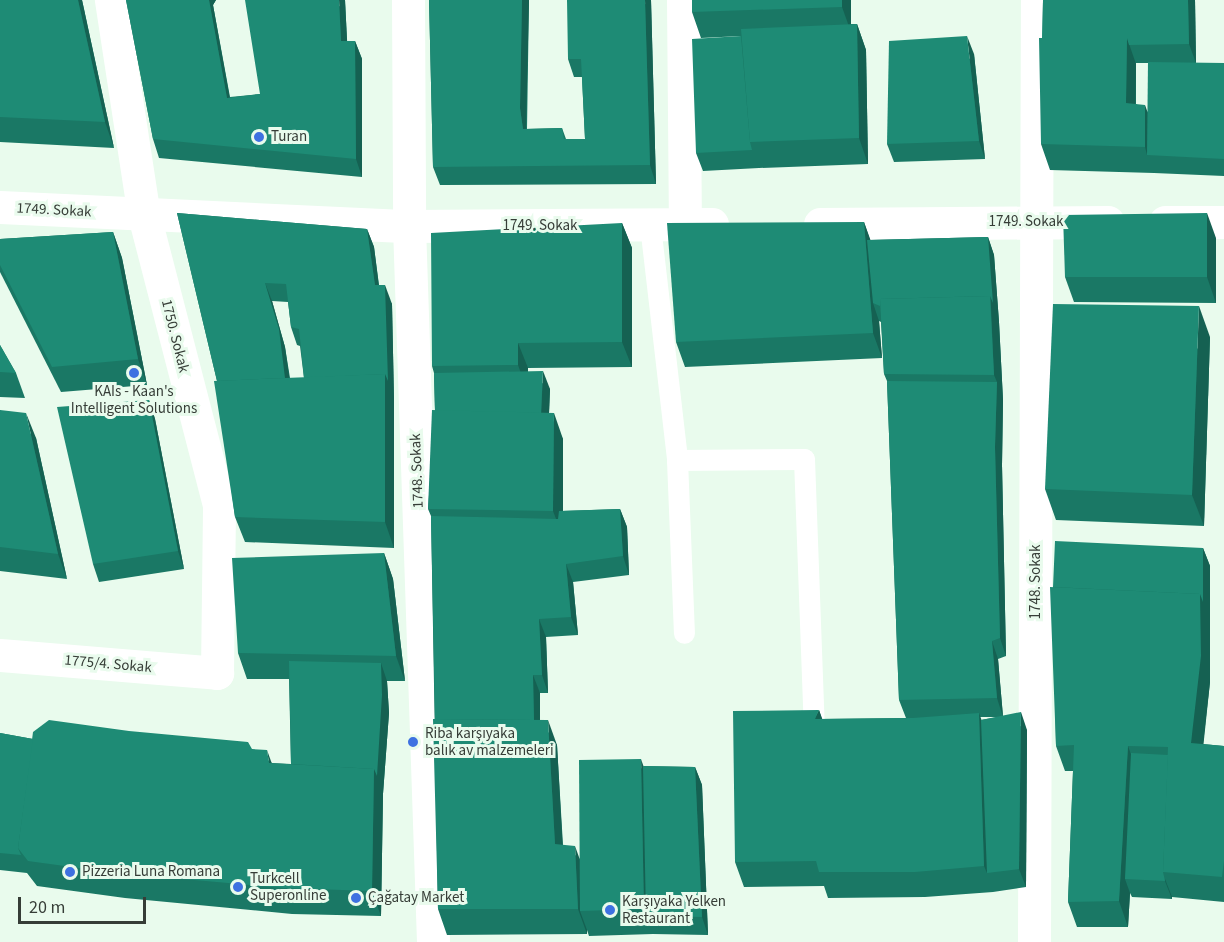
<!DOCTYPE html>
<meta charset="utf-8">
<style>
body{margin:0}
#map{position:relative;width:1224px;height:942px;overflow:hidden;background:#e9fbed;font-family:"Source Sans 3",sans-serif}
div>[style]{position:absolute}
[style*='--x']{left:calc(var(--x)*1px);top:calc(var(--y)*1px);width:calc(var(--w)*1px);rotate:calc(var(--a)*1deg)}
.service>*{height:21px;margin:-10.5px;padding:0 10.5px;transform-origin:10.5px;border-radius:10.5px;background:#fff}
.minor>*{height:33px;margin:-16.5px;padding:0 16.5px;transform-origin:16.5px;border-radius:16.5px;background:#fff}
.wall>*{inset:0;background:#1a7865}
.shaded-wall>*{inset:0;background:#156152}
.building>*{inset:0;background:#1e8b75}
.dots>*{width:16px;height:16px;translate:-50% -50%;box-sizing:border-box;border:3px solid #e9fbed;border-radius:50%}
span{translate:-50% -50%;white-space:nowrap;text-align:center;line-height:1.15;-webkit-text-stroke:6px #e9fbed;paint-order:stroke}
.poi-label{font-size:15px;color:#363d37}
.left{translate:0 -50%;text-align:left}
.street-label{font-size:15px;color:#363d37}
.scale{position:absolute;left:18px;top:897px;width:128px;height:27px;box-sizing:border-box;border:3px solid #363d37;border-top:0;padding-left:8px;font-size:18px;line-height:21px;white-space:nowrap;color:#363d37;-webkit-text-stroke:4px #e9fbed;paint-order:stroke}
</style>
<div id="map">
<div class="service">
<div style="--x:650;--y:225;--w:237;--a:83.4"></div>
<div style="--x:677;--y:460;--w:127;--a:-0.5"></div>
<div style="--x:804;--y:459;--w:269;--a:87.9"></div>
<div style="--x:677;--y:460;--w:173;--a:87.7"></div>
</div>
<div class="minor">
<div style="--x:408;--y:0;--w:226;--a:89.7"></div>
<div style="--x:409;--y:226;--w:716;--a:88.08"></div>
<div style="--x:683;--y:0;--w:225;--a:89.5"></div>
<div style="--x:0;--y:207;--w:409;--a:2.7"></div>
<div style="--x:409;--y:226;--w:303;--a:-0.4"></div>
<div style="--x:1165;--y:222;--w:59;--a:0"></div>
<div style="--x:820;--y:224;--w:288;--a:-0.4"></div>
<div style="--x:0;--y:655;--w:218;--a:4.7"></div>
<div style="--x:217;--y:673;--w:168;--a:-89.3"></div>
<div style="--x:219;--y:505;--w:299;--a:-104.5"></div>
<div style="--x:144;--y:216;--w:219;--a:-98.7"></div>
<div style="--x:1034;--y:942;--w:942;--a:-89.82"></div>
</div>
<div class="wall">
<div style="clip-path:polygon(0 0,82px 0,114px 148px,0 142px)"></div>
<div style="clip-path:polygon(126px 0,216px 0,213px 5px,230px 97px,260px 94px,345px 0,347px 41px,355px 41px,362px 59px,362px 177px,159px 158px,153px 139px)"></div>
<div style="clip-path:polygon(429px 0,529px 0,527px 129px,562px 128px,566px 139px,585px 139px,582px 77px,574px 77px,568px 59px,651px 0,656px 184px,440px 185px,433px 167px)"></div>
<div style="clip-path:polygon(692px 0,851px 0,851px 24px,857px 24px,866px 50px,868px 164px,759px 168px,703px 171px,696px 153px,741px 36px,701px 38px,692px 12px)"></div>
<div style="clip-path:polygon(evenodd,1043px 0,1195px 0,1196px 63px,1224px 63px,1224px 176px,1154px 173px,1050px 170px,1041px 144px,1043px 0,1136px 63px,1148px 63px,1148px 112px,1136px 104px,1136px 63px)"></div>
<div style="clip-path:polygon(974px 54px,985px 159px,894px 162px,887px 144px)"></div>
<div style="clip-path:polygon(evenodd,177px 213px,367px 229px,374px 247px,379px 285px,392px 304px,394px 400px,394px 548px,245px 542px,235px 517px,217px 381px,177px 213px,272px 301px,288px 302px,291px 327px,297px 345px,300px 346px,304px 378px,290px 378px,285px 347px,272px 301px)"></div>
<div style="clip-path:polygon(evenodd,864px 222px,870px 240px,988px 237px,994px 255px,999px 322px,1003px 400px,1002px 465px,1006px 656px,998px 659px,1003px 716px,1027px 730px,1026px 887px,993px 892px,925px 897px,828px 898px,824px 886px,744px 887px,735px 862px,819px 710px,822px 719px,906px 718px,899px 700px,887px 381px,884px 374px,881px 322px,879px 321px,882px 358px,685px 367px,676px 342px,864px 222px,980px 717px,998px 717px,981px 720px,980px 717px)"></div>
<div style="clip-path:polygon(622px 223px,632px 248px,632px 367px,528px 368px,528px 372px,550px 389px,549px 413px,563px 439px,563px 511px,620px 509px,627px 527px,629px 575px,573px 582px,578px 635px,546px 637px,548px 693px,540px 693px,540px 720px,557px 745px,563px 845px,580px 859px,643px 766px,695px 767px,702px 785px,708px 935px,653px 934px,589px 936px,587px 930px,587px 934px,447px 935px,438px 909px,431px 516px,428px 509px,435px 411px,434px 373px,432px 366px)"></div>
<div style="clip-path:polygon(113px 232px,122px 258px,147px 385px,61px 392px,0 272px,0 239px)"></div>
<div style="clip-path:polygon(1216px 238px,1216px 303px,1074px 302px,1065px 277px)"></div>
<div style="clip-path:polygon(1210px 337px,1204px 526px,1056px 520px,1045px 489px)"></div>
<div style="clip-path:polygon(0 345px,16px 373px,25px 398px,0 397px)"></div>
<div style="clip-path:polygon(149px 400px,155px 419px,184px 569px,99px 582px,93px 564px)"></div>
<div style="clip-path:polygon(0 410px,36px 438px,67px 579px,0 571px)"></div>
<div style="clip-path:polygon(1203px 548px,1210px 566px,1210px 682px,1203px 744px,1224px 746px,1224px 902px,1172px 897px,1172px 899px,1132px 897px,1130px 893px,1128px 927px,1077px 927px,1068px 902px,1073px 771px,1065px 771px,1056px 746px,1053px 587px)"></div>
<div style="clip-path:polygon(384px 553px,393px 579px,405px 681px,387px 681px,389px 713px,383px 794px,381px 916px,292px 914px,125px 898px,37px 886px,27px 873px,0 870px,0 733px,33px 739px,252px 749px,272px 763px,291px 764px,289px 679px,247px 679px,238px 653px)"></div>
</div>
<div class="shaded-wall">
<div style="clip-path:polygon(78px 0,82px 0,114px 148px,105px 122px)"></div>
<div style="clip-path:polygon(209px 0,216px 0,213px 5px,233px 116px,227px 98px)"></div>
<div style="clip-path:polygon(339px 0,345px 0,348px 59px,341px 41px)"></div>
<div style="clip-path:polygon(522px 0,529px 0,526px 126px,529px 147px,523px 129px,520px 108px)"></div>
<div style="clip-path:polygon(645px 0,651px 0,656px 184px,650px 165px)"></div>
<div style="clip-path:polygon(842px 0,851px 0,851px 32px,842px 7px)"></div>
<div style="clip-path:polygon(1188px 0,1195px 0,1196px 63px,1189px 44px)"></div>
<div style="clip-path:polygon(857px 24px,866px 50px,868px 164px,859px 138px)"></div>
<div style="clip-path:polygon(967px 36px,974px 54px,985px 159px,979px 141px)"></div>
<div style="clip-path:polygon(1127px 38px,1136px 64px,1135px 128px,1126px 103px)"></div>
<div style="clip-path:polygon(355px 41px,362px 59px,362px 177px,356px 159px)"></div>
<div style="clip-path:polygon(1145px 105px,1154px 130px,1147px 155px,1145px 147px)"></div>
<div style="clip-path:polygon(1207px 213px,1216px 238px,1216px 303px,1207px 277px)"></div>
<div style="clip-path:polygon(864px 222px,873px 247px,873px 303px,879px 321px,882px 358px,873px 333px)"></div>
<div style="clip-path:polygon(622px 223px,632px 248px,632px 367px,622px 342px)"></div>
<div style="clip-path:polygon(367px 229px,374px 247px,381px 303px,375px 285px)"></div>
<div style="clip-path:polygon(113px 232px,122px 258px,147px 385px,138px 359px)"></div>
<div style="clip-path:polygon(988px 237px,994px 255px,999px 322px,1003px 400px,1002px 465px,1006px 656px,1000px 638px,995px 447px,997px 382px,994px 375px)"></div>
<div style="clip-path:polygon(265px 283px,272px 301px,285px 347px,293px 404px,286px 386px)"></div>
<div style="clip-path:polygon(385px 285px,392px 304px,394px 400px,394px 548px,385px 522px)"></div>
<div style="clip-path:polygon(1199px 306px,1210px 337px,1204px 526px,1192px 495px)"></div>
<div style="clip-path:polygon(518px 343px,528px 368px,527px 390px,518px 365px)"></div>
<div style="clip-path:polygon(543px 371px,550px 389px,548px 438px,541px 420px)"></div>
<div style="clip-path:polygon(149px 400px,155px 419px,184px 569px,178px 551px)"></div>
<div style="clip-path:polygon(26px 413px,36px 438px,67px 579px,58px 554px)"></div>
<div style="clip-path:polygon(554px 413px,563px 439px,563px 537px,553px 511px)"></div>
<div style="clip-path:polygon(620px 509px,627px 527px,629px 575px,623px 556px)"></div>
<div style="clip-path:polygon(1203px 548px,1210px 566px,1210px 682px,1201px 768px,1191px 743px)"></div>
<div style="clip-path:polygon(384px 553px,393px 579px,405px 681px,396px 656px)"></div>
<div style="clip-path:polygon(566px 564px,573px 582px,578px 635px,571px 617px)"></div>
<div style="clip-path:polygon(539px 619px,546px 637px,548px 693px,542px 675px)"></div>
<div style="clip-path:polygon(992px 641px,998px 659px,1003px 717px,997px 698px)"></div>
<div style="clip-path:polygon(381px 663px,387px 681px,389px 713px,383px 794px,381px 916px,372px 891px,374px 769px)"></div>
<div style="clip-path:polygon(533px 675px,540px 693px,540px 745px,534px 727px)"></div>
<div style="clip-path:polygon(819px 710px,828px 735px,815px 719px)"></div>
<div style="clip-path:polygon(1021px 712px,1027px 730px,1026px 887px,1019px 869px)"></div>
<div style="clip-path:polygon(979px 713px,988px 738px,987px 873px,984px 866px)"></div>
<div style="clip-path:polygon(548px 720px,557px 745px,564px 870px,555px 844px)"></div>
<div style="clip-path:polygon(1128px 746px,1137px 771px,1125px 879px,1130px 893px,1128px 927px,1119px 901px)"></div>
<div style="clip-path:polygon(267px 750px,276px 775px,269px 763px)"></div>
<div style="clip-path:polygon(641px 759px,650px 785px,646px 916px,644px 909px)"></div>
<div style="clip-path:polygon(695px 767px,702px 785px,708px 935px,702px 917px)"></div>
<div style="clip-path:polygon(575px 846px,584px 871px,580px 911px,587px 930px,587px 934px,578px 909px)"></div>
<div style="clip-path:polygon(1165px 879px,1172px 897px,1172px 899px,1165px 881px)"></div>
</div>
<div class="building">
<div style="clip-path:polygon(0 0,78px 0,105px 122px,0 117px)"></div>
<div style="clip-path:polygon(126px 0,209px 0,227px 98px,260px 94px,245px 0,339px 0,341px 41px,355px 41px,356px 159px,153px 139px)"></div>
<div style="clip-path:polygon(429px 0,522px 0,520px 108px,523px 129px,562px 128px,564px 139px,585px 139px,581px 59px,568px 59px,567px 0,645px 0,650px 165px,433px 167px)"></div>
<div style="clip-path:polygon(692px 0,842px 0,842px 7px,692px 12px)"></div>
<div style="clip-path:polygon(1043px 0,1188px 0,1189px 44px,1129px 45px,1127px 38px,1042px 38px)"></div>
<div style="clip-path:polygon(857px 24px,859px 138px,750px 142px,741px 29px)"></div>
<div style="clip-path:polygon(741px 36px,750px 142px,752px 150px,696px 153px,692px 39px)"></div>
<div style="clip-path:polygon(967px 36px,979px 141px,887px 144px,889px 41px)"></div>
<div style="clip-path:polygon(1039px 38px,1127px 38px,1126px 103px,1145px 105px,1145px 147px,1041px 144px)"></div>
<div style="clip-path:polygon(1148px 62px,1224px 63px,1224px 159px,1147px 155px)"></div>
<div style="clip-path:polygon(177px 213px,367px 229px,375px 285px,385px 285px,388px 381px,385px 374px,304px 378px,299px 329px,291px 327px,286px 284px,265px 283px,279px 329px,285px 378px,217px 381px)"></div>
<div style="clip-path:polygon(1207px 213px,1207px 277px,1065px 277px,1063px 215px)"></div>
<div style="clip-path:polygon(864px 222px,873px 333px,676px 342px,667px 223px)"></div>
<div style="clip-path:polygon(622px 223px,622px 342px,518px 343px,518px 365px,432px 366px,431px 233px)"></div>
<div style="clip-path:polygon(113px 232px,138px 359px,52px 367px,0 265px,0 239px)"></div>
<div style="clip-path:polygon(988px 237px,993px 303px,990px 296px,880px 299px,880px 306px,873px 303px,867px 240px)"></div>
<div style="clip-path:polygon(990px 296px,994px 375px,884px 374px,880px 299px)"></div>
<div style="clip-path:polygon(1053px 304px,1199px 306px,1192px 495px,1045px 489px)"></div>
<div style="clip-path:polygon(0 345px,16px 373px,0 372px)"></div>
<div style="clip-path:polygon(543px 371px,541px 413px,435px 411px,434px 373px)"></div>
<div style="clip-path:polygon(385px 374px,385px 522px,235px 517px,214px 381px)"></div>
<div style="clip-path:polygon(887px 381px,997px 382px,995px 447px,1000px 638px,992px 641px,997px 698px,899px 700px)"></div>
<div style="clip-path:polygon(149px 400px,178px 551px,93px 564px,57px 407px)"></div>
<div style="clip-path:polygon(0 410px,26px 413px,58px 554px,0 547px)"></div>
<div style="clip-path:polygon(432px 410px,554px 413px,553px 511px,428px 509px)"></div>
<div style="clip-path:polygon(620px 509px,623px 556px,566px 564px,571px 617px,539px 619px,542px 675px,533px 675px,534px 720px,435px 719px,431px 516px,558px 519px,559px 511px)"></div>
<div style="clip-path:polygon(1055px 541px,1203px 548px,1203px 602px,1200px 594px,1053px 587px)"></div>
<div style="clip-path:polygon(384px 553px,396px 656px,238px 653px,232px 558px)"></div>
<div style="clip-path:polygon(1050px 587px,1200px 594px,1201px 656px,1191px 743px,1224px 746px,1224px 861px,1222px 877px,1163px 872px,1168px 747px,1128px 746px,1119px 901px,1068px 902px,1074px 745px,1056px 746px)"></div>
<div style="clip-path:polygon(289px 661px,381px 663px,382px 695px,377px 776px,374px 769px,291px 764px)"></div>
<div style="clip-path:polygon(819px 710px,815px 719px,913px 718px,979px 713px,984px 866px,915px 872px,819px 872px,816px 861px,735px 862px,733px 711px)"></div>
<div style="clip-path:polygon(1021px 712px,1019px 869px,987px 873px,981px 720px)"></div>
<div style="clip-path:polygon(433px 719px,548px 720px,555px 844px,575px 846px,578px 909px,438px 909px)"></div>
<div style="clip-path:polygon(49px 720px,129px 731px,248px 742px,252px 749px,267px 750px,269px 763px,374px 769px,372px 891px,283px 888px,116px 873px,28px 861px,18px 848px,33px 732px)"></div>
<div style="clip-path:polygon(0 733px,33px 739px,18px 848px,21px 855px,0 853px)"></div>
<div style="clip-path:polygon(1131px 753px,1168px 755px,1163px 872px,1165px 881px,1125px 879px)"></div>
<div style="clip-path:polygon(641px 759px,644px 909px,580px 911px,579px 760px)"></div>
<div style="clip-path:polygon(643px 766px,695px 767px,702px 917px,646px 916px)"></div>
</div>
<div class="dots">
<div style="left:259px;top:137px;background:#3e71e1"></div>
<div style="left:134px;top:373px;background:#3e71e1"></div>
<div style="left:413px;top:742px;background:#3e71e1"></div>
<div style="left:70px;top:872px;background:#3e71e1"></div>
<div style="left:238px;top:887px;background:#3e71e1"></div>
<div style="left:356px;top:898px;background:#3e71e1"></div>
<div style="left:610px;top:910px;background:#3e71e1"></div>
</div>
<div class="poi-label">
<span class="left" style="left:271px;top:137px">Turan</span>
<span style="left:134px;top:400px">KAIs - Kaan's<br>Intelligent Solutions</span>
<span class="left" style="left:425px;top:742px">Riba karşıyaka<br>balık av malzemeleri</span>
<span class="left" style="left:82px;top:872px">Pizzeria Luna Romana</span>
<span class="left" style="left:250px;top:887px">Turkcell<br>Superonline</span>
<span class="left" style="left:368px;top:898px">Çağatay Market</span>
<span class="left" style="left:622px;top:910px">Karşıyaka Yelken<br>Restaurant</span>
</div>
<div class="street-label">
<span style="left:54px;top:210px;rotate:3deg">1749. Sokak</span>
<span style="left:1026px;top:222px">1749. Sokak</span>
<span style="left:540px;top:226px">1749. Sokak</span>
<span style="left:175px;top:336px;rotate:76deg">1750. Sokak</span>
<span style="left:417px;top:471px;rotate:-92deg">1748. Sokak</span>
<span style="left:1036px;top:582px;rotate:-90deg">1748. Sokak</span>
<span style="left:108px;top:664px;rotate:5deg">1775/4. Sokak</span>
</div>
<div class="scale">20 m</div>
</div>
